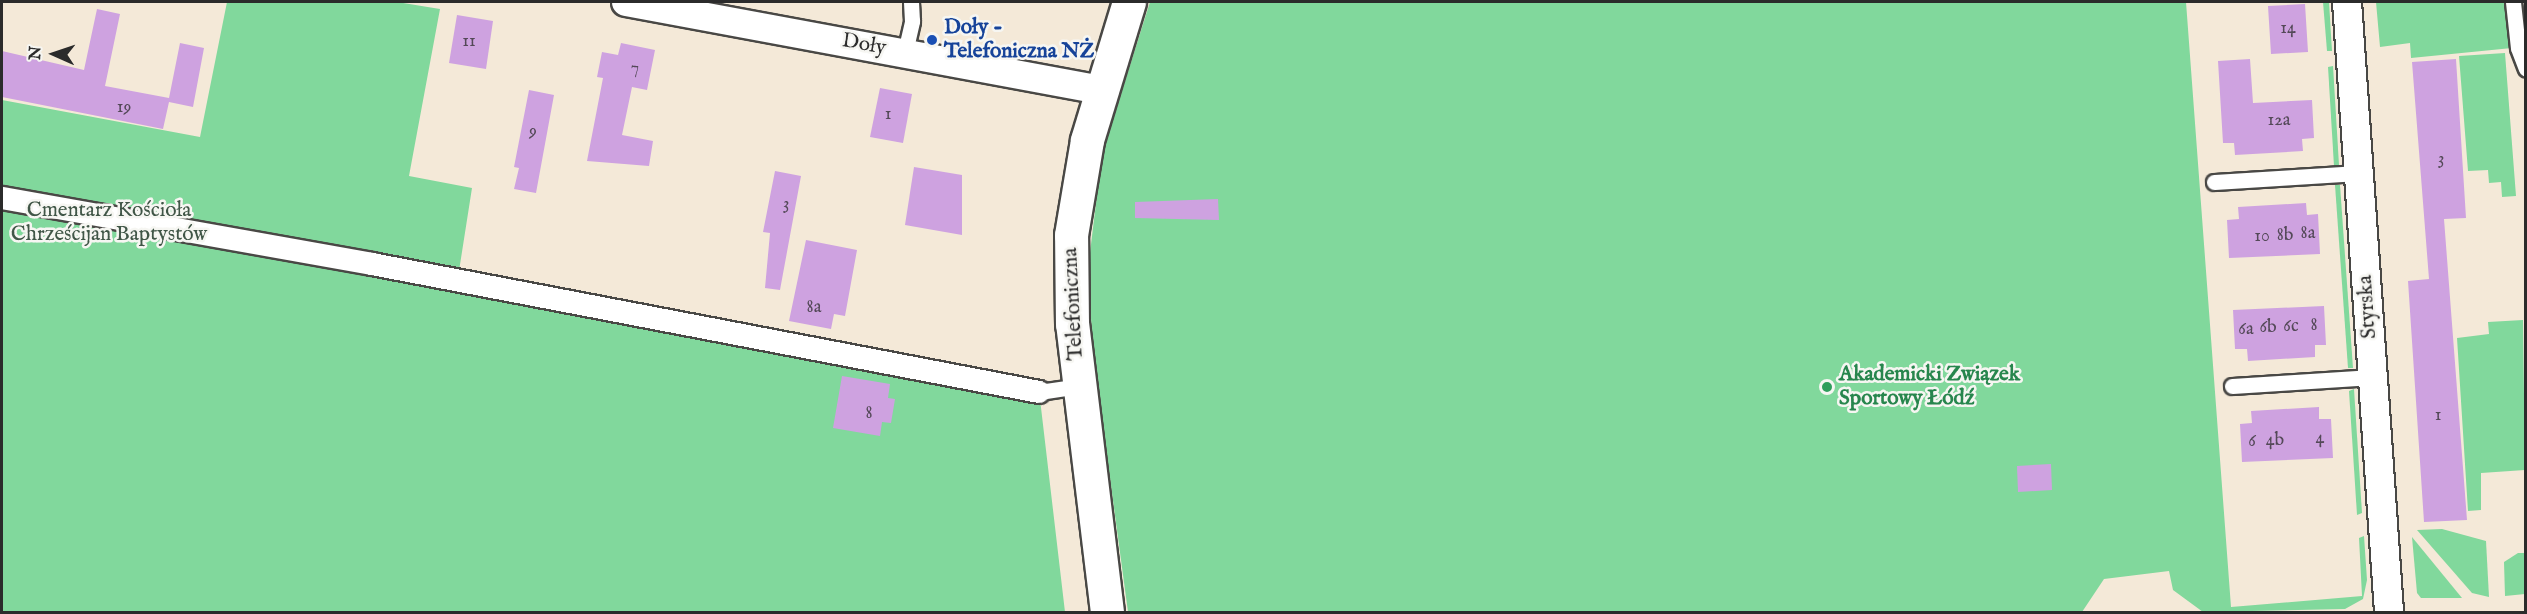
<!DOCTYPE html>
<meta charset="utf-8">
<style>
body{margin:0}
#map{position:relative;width:2527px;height:614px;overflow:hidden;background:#f4e9d8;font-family:"IM FELL English",serif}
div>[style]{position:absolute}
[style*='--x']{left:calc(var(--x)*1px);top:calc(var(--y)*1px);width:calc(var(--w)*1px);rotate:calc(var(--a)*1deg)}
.green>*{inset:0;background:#81d89c}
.building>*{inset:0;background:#cea2e0}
.roads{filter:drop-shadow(2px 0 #494845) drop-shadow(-2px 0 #494845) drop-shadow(0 2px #494845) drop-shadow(0 -2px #494845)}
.service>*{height:15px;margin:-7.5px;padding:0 7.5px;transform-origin:7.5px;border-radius:7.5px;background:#fff}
.pedestrian>*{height:22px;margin:-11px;padding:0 11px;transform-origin:11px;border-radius:11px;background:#fff}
.minor>*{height:28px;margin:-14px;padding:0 14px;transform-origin:14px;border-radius:14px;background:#fff}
.tertiary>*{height:33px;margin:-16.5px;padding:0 16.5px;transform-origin:16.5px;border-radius:16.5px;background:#fff}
.dots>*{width:16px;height:16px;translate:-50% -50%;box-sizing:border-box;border:3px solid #f6f6f2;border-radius:50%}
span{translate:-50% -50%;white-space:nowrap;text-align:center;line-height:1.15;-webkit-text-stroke:5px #f6f6f2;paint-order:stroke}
.number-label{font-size:18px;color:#544958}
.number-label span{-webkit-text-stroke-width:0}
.transit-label{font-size:21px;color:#164399;font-weight:700}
.left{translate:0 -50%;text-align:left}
.street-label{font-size:21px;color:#2b2b2b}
.park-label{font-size:21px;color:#405647}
.leisure-label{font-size:21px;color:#27864d;font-weight:700}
.frame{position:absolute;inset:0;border:3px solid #2b2b2b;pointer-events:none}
.north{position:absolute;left:24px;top:24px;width:60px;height:60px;-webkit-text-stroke:4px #f6f6f2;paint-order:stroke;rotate:273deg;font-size:16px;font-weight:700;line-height:24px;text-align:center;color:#2b2b2b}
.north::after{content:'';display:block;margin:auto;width:21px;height:27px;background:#2b2b2b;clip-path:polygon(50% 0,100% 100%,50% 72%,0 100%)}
</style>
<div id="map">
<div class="green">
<div style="clip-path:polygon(227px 2px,397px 2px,440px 9px,409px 176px,472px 188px,459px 271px,1038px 382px,1065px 612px,2px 612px,2px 100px,200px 137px)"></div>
<div style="clip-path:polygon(1150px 2px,2186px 2px,2231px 607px,2362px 596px,2359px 538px,2364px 536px,2367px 580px,2363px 599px,2345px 609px,2203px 612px,2173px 590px,2169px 571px,2104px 579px,2082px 612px,1128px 612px,1093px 352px,1088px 269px,1102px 154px)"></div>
<div style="clip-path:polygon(2323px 2px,2329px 2px,2332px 51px,2327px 51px)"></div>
<div style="clip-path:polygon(2376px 2px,2507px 2px,2512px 48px,2411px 58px,2410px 43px,2380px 47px)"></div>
<div style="clip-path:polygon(2505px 53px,2516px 196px,2502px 197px,2501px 182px,2489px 183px,2488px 170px,2468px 171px,2459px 56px)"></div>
<div style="clip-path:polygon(2333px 66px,2339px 165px,2334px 166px,2328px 67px)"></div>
<div style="clip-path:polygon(2335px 185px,2340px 185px,2353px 368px,2348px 368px)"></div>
<div style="clip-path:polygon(2523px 320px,2525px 470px,2481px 473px,2481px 510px,2468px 511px,2457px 338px,2489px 334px,2488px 322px)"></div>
<div style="clip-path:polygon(2354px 389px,2362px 513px,2357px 515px,2349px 391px)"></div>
<div style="clip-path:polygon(2442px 529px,2486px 541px,2489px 597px,2472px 593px,2417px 530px)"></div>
<div style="clip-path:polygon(2412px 537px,2462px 598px,2421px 598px,2417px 593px)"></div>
<div style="clip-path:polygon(2518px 553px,2525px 553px,2525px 594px,2505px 596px,2504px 562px)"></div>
</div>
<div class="building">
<div style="clip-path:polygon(2305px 4px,2308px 52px,2271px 54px,2268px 6px)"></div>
<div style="clip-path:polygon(97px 9px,120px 14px,105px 86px,169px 98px,180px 43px,204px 48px,193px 107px,169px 102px,163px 129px,2px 97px,2px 51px,84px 70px)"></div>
<div style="clip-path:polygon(457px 15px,493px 21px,486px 69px,449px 63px)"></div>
<div style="clip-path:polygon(621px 43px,655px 50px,647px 90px,632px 87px,622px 135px,653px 141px,649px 166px,587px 161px,603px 78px,597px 77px,602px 52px,618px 55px)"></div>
<div style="clip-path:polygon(2250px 59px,2253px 103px,2312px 100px,2314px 138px,2302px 139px,2303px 151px,2235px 155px,2234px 143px,2223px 143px,2218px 61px)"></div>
<div style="clip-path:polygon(2456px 59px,2466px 218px,2444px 219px,2467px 520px,2424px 522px,2408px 281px,2429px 279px,2412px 62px)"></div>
<div style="clip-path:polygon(880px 88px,912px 94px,903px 143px,870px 137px)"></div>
<div style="clip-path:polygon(529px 90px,554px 95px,536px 193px,514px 189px,519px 168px,514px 167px)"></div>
<div style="clip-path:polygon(914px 167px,962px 175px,962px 235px,905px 225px)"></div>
<div style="clip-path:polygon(775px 171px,801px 176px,780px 290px,765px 288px,770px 233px,763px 232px)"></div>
<div style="clip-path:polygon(1218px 199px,1219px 220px,1135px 218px,1135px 202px)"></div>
<div style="clip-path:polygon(2306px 203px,2307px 215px,2318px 214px,2320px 254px,2229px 258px,2227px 220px,2239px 219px,2238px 207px)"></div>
<div style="clip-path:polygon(806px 240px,857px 250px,845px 316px,834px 314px,831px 329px,789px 321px)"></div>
<div style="clip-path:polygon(2324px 306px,2326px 345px,2315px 345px,2315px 357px,2248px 361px,2247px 349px,2235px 349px,2233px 310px)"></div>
<div style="clip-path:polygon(842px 376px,890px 384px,888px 398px,895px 399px,891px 423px,882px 422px,880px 436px,833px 428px)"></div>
<div style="clip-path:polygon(2319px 407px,2319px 419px,2331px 419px,2333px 458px,2242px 462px,2240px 424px,2252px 423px,2251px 411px)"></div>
<div style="clip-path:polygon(2051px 464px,2052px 490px,2018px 492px,2017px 466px)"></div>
</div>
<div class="roads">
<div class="service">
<div style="--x:2513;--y:2;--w:46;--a:83.8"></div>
<div style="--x:2518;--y:48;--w:22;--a:69"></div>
<div style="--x:905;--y:52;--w:32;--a:-77"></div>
<div style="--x:912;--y:21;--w:19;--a:-93"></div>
<div style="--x:2214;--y:182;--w:145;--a:-3.6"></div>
<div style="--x:2232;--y:386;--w:141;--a:-3.7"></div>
<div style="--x:1039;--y:392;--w:40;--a:-8.5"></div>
</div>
<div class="pedestrian">
<div style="--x:2;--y:198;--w:376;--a:10.1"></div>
<div style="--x:372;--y:264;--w:679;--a:10.86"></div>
</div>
<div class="minor">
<div style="--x:626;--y:2;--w:485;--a:10.5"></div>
<div style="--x:2347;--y:2;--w:611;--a:86.06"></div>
</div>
<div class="tertiary">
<div style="--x:1107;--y:612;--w:290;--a:-96.9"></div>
<div style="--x:1072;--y:324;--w:89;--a:-90.6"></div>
<div style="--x:1071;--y:235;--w:96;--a:-80.4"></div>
<div style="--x:1087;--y:140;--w:144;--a:-73.1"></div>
</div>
</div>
<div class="dots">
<div style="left:932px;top:40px;background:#1a4fb4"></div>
<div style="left:1827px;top:387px;background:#2e9e5b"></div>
</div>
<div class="number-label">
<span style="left:2288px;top:29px">14</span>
<span style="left:469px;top:42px">11</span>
<span style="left:635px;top:69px">7</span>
<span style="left:124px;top:108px">19</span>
<span style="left:888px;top:115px">1</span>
<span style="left:2279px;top:121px">12a</span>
<span style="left:533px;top:132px">9</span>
<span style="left:2441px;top:160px">3</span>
<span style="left:786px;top:205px">3</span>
<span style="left:2308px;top:234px">8a</span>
<span style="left:2285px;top:236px">8b</span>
<span style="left:2262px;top:237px">10</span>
<span style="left:814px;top:308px">8a</span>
<span style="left:2314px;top:326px">8</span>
<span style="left:2291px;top:327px">6c</span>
<span style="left:2268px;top:328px">6b</span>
<span style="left:2246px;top:330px">6a</span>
<span style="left:869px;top:414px">8</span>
<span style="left:2438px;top:416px">1</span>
<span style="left:2320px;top:439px">4</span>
<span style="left:2275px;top:441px">4b</span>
<span style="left:2252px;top:442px">6</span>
</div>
<div class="transit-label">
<span class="left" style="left:944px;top:40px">Doły -<br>Telefoniczna NŻ</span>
</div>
<div class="street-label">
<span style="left:864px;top:45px;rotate:10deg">Doły</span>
<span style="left:1074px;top:304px;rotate:-93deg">Telefoniczna</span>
<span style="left:2368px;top:307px;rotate:-94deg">Styrska</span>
</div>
<div class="park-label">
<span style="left:109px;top:223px">Cmentarz Kościoła<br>Chrześcijan Baptystów</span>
</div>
<div class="leisure-label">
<span class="left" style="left:1839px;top:387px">Akademicki Związek<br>Sportowy Łódź</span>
</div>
<div class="frame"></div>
<div class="north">N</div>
</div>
